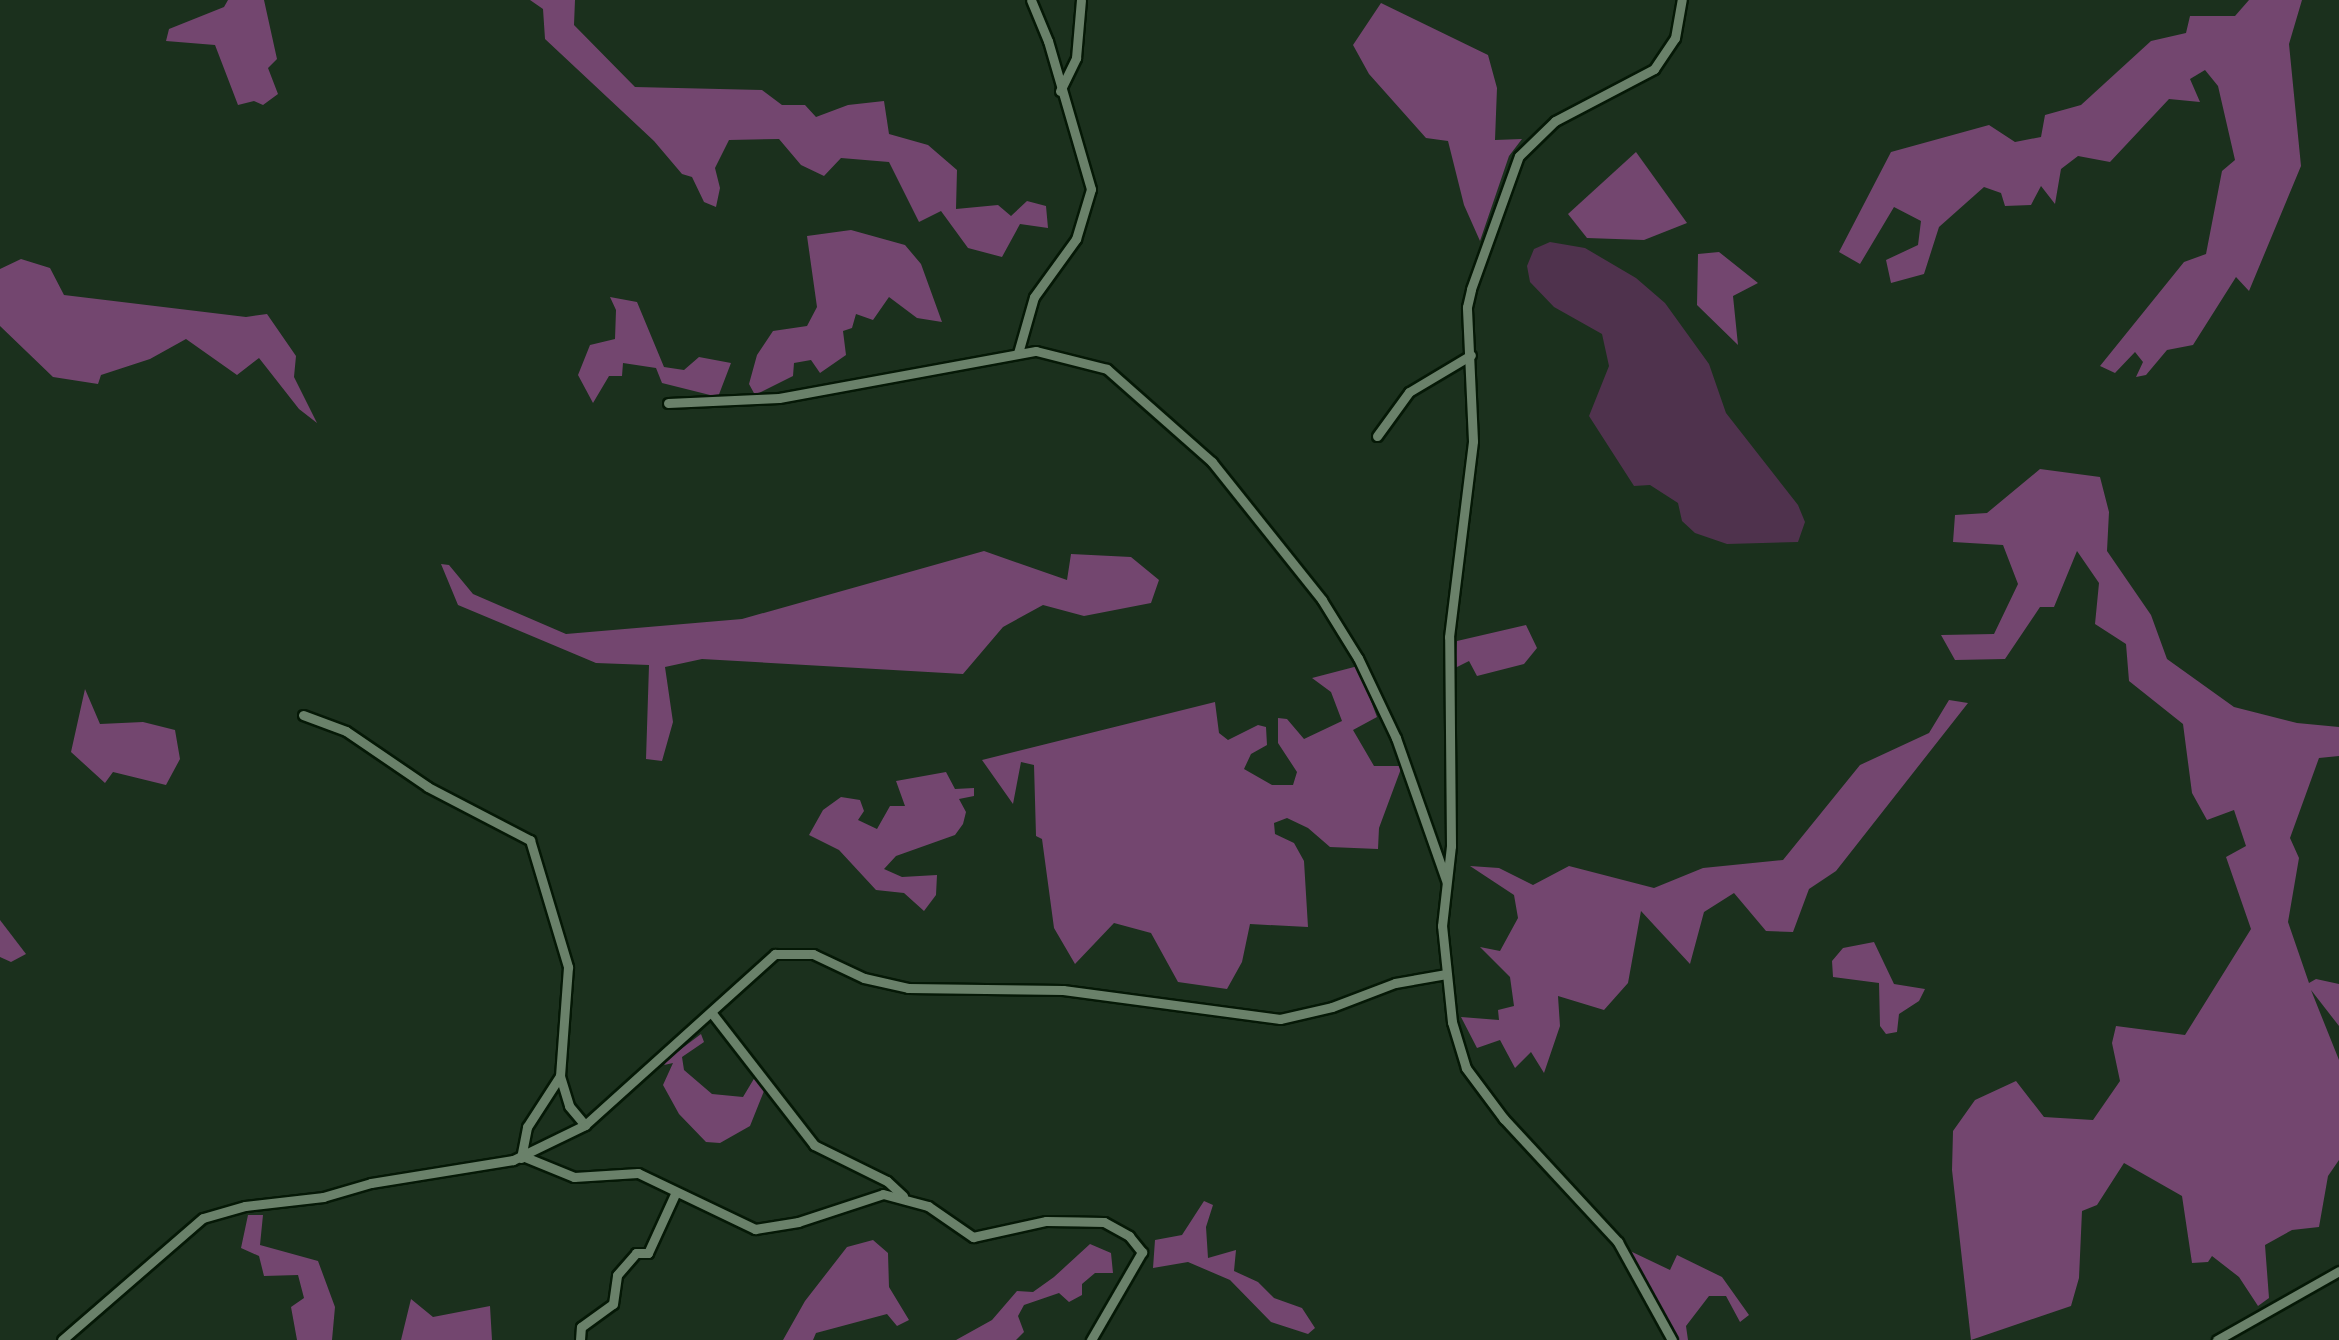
<!DOCTYPE html>
<style>
body{margin:0}
#map{position:relative;width:2339px;height:1340px;overflow:hidden;background:#1b301d;font-family:Poppins,sans-serif}
div>[style]{position:absolute}
[style*='--x']{left:calc(var(--x)*1px);top:calc(var(--y)*1px);width:calc(var(--w)*1px);rotate:calc(var(--a)*1deg)}
.green>*{inset:0;background:#4f324d}
.forest>*{inset:0;background:#73466f}
.roads{filter:drop-shadow(2px 0 #051806) drop-shadow(-2px 0 #051806) drop-shadow(0 2px #051806) drop-shadow(0 -2px #051806)}
.minor>*{height:9px;margin:-4.5px;padding:0 4.5px;transform-origin:4.5px;border-radius:4.5px;background:#6a816a}
span{translate:-50% -50%;white-space:nowrap;text-align:center;line-height:1.15;-webkit-text-stroke:8px #1b301d;paint-order:stroke}
</style>
<div id="map">
<div class="green">
<div style="clip-path:polygon(1550px 242px,1585px 248px,1636px 278px,1665px 303px,1709px 364px,1726px 413px,1798px 505px,1805px 522px,1798px 542px,1727px 544px,1695px 533px,1682px 521px,1678px 503px,1650px 485px,1634px 486px,1589px 416px,1609px 366px,1602px 334px,1554px 307px,1530px 282px,1527px 266px,1534px 249px)"></div>
</div>
<div class="forest">
<div style="clip-path:polygon(228px 0,264px 0,277px 59px,268px 68px,278px 94px,263px 105px,254px 101px,238px 105px,215px 45px,166px 41px,169px 29px,224px 7px)"></div>
<div style="clip-path:polygon(530px 0,575px 0,574px 25px,635px 87px,762px 90px,782px 105px,805px 105px,816px 117px,848px 105px,884px 101px,889px 134px,928px 145px,957px 170px,956px 209px,998px 205px,1011px 216px,1027px 201px,1046px 206px,1048px 228px,1020px 224px,1002px 257px,968px 248px,941px 211px,919px 222px,889px 162px,841px 158px,824px 176px,801px 165px,779px 139px,729px 140px,715px 168px,720px 188px,716px 207px,704px 202px,692px 177px,682px 174px,654px 141px,545px 39px,543px 9px)"></div>
<div style="clip-path:polygon(2249px 0,2302px 0,2289px 44px,2301px 166px,2249px 291px,2236px 277px,2193px 345px,2167px 350px,2146px 375px,2136px 377px,2143px 362px,2135px 352px,2115px 373px,2100px 366px,2184px 262px,2206px 254px,2222px 171px,2235px 160px,2218px 86px,2205px 70px,2190px 79px,2200px 102px,2169px 99px,2110px 162px,2078px 156px,2061px 169px,2055px 204px,2041px 186px,2031px 205px,2005px 206px,2001px 193px,1984px 187px,1939px 227px,1924px 274px,1891px 283px,1886px 260px,1918px 245px,1921px 221px,1894px 207px,1860px 264px,1839px 252px,1891px 152px,1989px 125px,2015px 142px,2041px 137px,2045px 115px,2081px 105px,2151px 41px,2186px 33px,2190px 16px,2235px 16px)"></div>
<div style="clip-path:polygon(1381px 3px,1488px 55px,1497px 88px,1495px 140px,1522px 139px,1509px 156px,1480px 241px,1464px 205px,1448px 141px,1426px 138px,1369px 74px,1353px 45px)"></div>
<div style="clip-path:polygon(1636px 152px,1687px 223px,1644px 240px,1587px 238px,1568px 214px)"></div>
<div style="clip-path:polygon(851px 230px,905px 245px,921px 264px,942px 322px,917px 318px,889px 297px,873px 320px,856px 314px,852px 328px,843px 331px,846px 355px,820px 373px,811px 360px,794px 363px,793px 376px,755px 395px,749px 384px,757px 355px,773px 331px,807px 326px,817px 307px,807px 236px)"></div>
<div style="clip-path:polygon(1719px 252px,1758px 283px,1733px 296px,1738px 345px,1697px 305px,1698px 254px)"></div>
<div style="clip-path:polygon(21px 259px,50px 268px,64px 295px,246px 317px,267px 314px,296px 356px,294px 377px,317px 423px,299px 409px,259px 358px,237px 375px,186px 339px,150px 359px,101px 375px,98px 384px,53px 377px,0 326px,0 269px)"></div>
<div style="clip-path:polygon(610px 297px,637px 302px,664px 367px,684px 370px,699px 357px,731px 363px,718px 397px,662px 383px,656px 368px,623px 363px,622px 376px,609px 376px,593px 403px,578px 375px,590px 345px,615px 339px,616px 310px)"></div>
<div style="clip-path:polygon(2040px 469px,2100px 477px,2109px 512px,2107px 551px,2151px 615px,2167px 659px,2234px 707px,2297px 723px,2339px 727px,2339px 756px,2319px 758px,2290px 838px,2299px 858px,2288px 922px,2309px 983px,2316px 979px,2339px 984px,2339px 1026px,2311px 990px,2339px 1060px,2339px 1160px,2328px 1176px,2319px 1227px,2292px 1230px,2265px 1245px,2269px 1298px,2258px 1306px,2239px 1277px,2212px 1256px,2208px 1262px,2192px 1263px,2182px 1196px,2124px 1163px,2097px 1205px,2082px 1211px,2079px 1278px,2071px 1306px,1971px 1340px,1952px 1170px,1953px 1131px,1975px 1100px,2016px 1081px,2044px 1117px,2093px 1120px,2120px 1081px,2112px 1043px,2116px 1026px,2185px 1035px,2251px 929px,2226px 857px,2246px 846px,2234px 810px,2207px 820px,2192px 793px,2183px 724px,2129px 681px,2126px 644px,2095px 624px,2099px 583px,2077px 551px,2054px 607px,2040px 607px,2005px 659px,1955px 660px,1941px 635px,1994px 634px,2018px 584px,2003px 545px,1953px 542px,1955px 515px,1987px 513px)"></div>
<div style="clip-path:polygon(984px 551px,1067px 580px,1071px 554px,1131px 557px,1159px 580px,1151px 603px,1084px 616px,1043px 605px,1003px 627px,963px 674px,702px 659px,665px 667px,673px 722px,662px 761px,646px 759px,649px 665px,596px 663px,458px 605px,441px 564px,449px 565px,473px 594px,566px 634px,742px 619px)"></div>
<div style="clip-path:polygon(1526px 625px,1537px 648px,1524px 664px,1477px 676px,1469px 661px,1455px 668px,1457px 641px)"></div>
<div style="clip-path:polygon(1358px 666px,1377px 717px,1353px 730px,1374px 766px,1402px 766px,1379px 828px,1378px 849px,1330px 847px,1308px 828px,1287px 818px,1274px 823px,1275px 834px,1294px 843px,1304px 861px,1308px 927px,1250px 924px,1242px 962px,1227px 989px,1178px 982px,1151px 933px,1114px 923px,1075px 964px,1054px 928px,1042px 839px,1036px 836px,1034px 765px,1021px 762px,1013px 804px,982px 760px,1215px 702px,1219px 733px,1228px 740px,1258px 725px,1266px 727px,1267px 745px,1251px 754px,1244px 769px,1272px 785px,1293px 785px,1297px 772px,1278px 743px,1278px 718px,1287px 719px,1304px 739px,1342px 721px,1331px 692px,1312px 678px)"></div>
<div style="clip-path:polygon(85px 689px,100px 724px,143px 722px,175px 730px,180px 759px,166px 785px,113px 772px,105px 783px,71px 752px)"></div>
<div style="clip-path:polygon(1949px 700px,1968px 703px,1836px 871px,1809px 889px,1793px 932px,1766px 931px,1734px 893px,1704px 912px,1690px 964px,1641px 911px,1628px 983px,1604px 1010px,1558px 996px,1560px 1026px,1544px 1073px,1531px 1052px,1515px 1068px,1500px 1040px,1477px 1048px,1461px 1017px,1499px 1020px,1498px 1010px,1514px 1006px,1510px 977px,1480px 947px,1500px 951px,1518px 918px,1514px 895px,1470px 866px,1499px 868px,1533px 885px,1569px 866px,1654px 888px,1703px 868px,1783px 860px,1860px 765px,1929px 733px)"></div>
<div style="clip-path:polygon(946px 772px,955px 789px,974px 788px,974px 796px,959px 799px,966px 812px,963px 824px,955px 835px,896px 856px,884px 869px,902px 877px,937px 875px,936px 895px,924px 911px,904px 893px,876px 890px,839px 850px,809px 835px,823px 810px,841px 797px,860px 800px,864px 811px,858px 820px,877px 829px,890px 806px,905px 806px,896px 781px)"></div>
<div style="clip-path:polygon(0 920px,26px 954px,11px 962px,0 957px)"></div>
<div style="clip-path:polygon(1874px 942px,1894px 984px,1925px 989px,1919px 1001px,1899px 1014px,1897px 1032px,1886px 1034px,1880px 1026px,1879px 983px,1833px 977px,1832px 961px,1843px 948px)"></div>
<div style="clip-path:polygon(701px 1034px,704px 1042px,682px 1057px,684px 1070px,712px 1094px,743px 1097px,755px 1077px,764px 1091px,750px 1126px,720px 1143px,706px 1142px,679px 1114px,663px 1085px,673px 1063px,664px 1065px,669px 1058px)"></div>
<div style="clip-path:polygon(1204px 1201px,1213px 1205px,1206px 1227px,1208px 1258px,1236px 1250px,1234px 1271px,1258px 1282px,1274px 1298px,1302px 1308px,1315px 1328px,1308px 1334px,1271px 1322px,1230px 1280px,1188px 1262px,1153px 1268px,1155px 1240px,1182px 1235px)"></div>
<div style="clip-path:polygon(248px 1215px,263px 1215px,260px 1245px,318px 1261px,335px 1307px,332px 1340px,297px 1340px,291px 1307px,304px 1298px,298px 1275px,264px 1276px,259px 1256px,241px 1248px)"></div>
<div style="clip-path:polygon(1610px 1223px,1628px 1250px,1670px 1270px,1677px 1255px,1722px 1277px,1749px 1315px,1740px 1322px,1726px 1296px,1709px 1296px,1686px 1326px,1688px 1340px,1667px 1340px,1606px 1228px)"></div>
<div style="clip-path:polygon(873px 1240px,888px 1253px,889px 1287px,909px 1320px,897px 1326px,887px 1314px,816px 1333px,813px 1340px,783px 1340px,805px 1301px,847px 1247px)"></div>
<div style="clip-path:polygon(1090px 1244px,1111px 1253px,1113px 1273px,1095px 1273px,1082px 1284px,1082px 1295px,1069px 1302px,1059px 1293px,1024px 1305px,1018px 1316px,1024px 1332px,1016px 1340px,956px 1340px,992px 1320px,1017px 1291px,1033px 1292px,1054px 1277px)"></div>
<div style="clip-path:polygon(411px 1299px,433px 1317px,490px 1306px,492px 1340px,401px 1340px)"></div>
</div>
<div class="roads">
<div class="minor">
<div style="--x:1060;--y:91;--w:37;--a:-64"></div>
<div style="--x:1076;--y:58;--w:58;--a:-85.1"></div>
<div style="--x:1018;--y:353;--w:58;--a:-74.1"></div>
<div style="--x:1034;--y:297;--w:72;--a:-54.1"></div>
<div style="--x:1076;--y:239;--w:52;--a:-73.3"></div>
<div style="--x:1091;--y:189;--w:154;--a:-106.2"></div>
<div style="--x:1048;--y:41;--w:44;--a:-112.5"></div>
<div style="--x:668;--y:403;--w:111;--a:-2.6"></div>
<div style="--x:779;--y:398;--w:261;--a:-10.4"></div>
<div style="--x:1036;--y:351;--w:73;--a:14.2"></div>
<div style="--x:1107;--y:369;--w:140;--a:41.5"></div>
<div style="--x:1212;--y:462;--w:176;--a:51.4"></div>
<div style="--x:1322;--y:600;--w:68;--a:58.2"></div>
<div style="--x:1358;--y:658;--w:89;--a:64.6"></div>
<div style="--x:1396;--y:738;--w:151;--a:70.6"></div>
<div style="--x:1377;--y:436;--w:54;--a:-54"></div>
<div style="--x:1409;--y:392;--w:72;--a:-30.8"></div>
<div style="--x:303;--y:715;--w:46;--a:20.4"></div>
<div style="--x:346;--y:731;--w:99;--a:34.3"></div>
<div style="--x:428;--y:787;--w:115;--a:27.5"></div>
<div style="--x:530;--y:840;--w:133;--a:73.3"></div>
<div style="--x:568;--y:967;--w:109;--a:94.2"></div>
<div style="--x:560;--y:1076;--w:31;--a:73"></div>
<div style="--x:569;--y:1106;--w:25;--a:50"></div>
<div style="--x:711;--y:1012;--w:168;--a:52.2"></div>
<div style="--x:814;--y:1145;--w:81;--a:26.3"></div>
<div style="--x:887;--y:1181;--w:22;--a:43"></div>
<div style="--x:525;--y:1157;--w:53;--a:22.2"></div>
<div style="--x:574;--y:1177;--w:64;--a:-3.6"></div>
<div style="--x:638;--y:1173;--w:130;--a:25.6"></div>
<div style="--x:755;--y:1229;--w:44;--a:-9.2"></div>
<div style="--x:798;--y:1222;--w:89;--a:-18.2"></div>
<div style="--x:883;--y:1194;--w:47;--a:14.9"></div>
<div style="--x:928;--y:1206;--w:55;--a:34.6"></div>
<div style="--x:973;--y:1237;--w:75;--a:-12.4"></div>
<div style="--x:1046;--y:1221;--w:58;--a:1"></div>
<div style="--x:1104;--y:1222;--w:29;--a:29"></div>
<div style="--x:1129;--y:1236;--w:21;--a:51"></div>
<div style="--x:1142;--y:1252;--w:102;--a:120.1"></div>
<div style="--x:521;--y:1158;--w:32;--a:-79"></div>
<div style="--x:527;--y:1127;--w:61;--a:-57.1"></div>
<div style="--x:62;--y:1340;--w:186;--a:-40.9"></div>
<div style="--x:203;--y:1218;--w:44;--a:-15.9"></div>
<div style="--x:245;--y:1206;--w:79;--a:-6.6"></div>
<div style="--x:323;--y:1197;--w:50;--a:-16.3"></div>
<div style="--x:371;--y:1183;--w:144;--a:-9.2"></div>
<div style="--x:513;--y:1160;--w:80;--a:-25.9"></div>
<div style="--x:585;--y:1125;--w:256;--a:-42"></div>
<div style="--x:775;--y:954;--w:38;--a:0"></div>
<div style="--x:813;--y:954;--w:56;--a:25.2"></div>
<div style="--x:864;--y:978;--w:45;--a:12.8"></div>
<div style="--x:908;--y:988;--w:155;--a:0.7"></div>
<div style="--x:1063;--y:990;--w:219;--a:7.6"></div>
<div style="--x:1280;--y:1019;--w:53;--a:-13"></div>
<div style="--x:1332;--y:1007;--w:67;--a:-20.9"></div>
<div style="--x:1395;--y:983;--w:52;--a:-10"></div>
<div style="--x:580;--y:1340;--w:13;--a:-86"></div>
<div style="--x:581;--y:1327;--w:39;--a:-36"></div>
<div style="--x:613;--y:1304;--w:29;--a:-82"></div>
<div style="--x:617;--y:1275;--w:29;--a:-49"></div>
<div style="--x:636;--y:1253;--w:12;--a:0"></div>
<div style="--x:648;--y:1253;--w:65;--a:-65.4"></div>
<div style="--x:1672;--y:1340;--w:112;--a:-118.9"></div>
<div style="--x:1618;--y:1242;--w:168;--a:-132.8"></div>
<div style="--x:1504;--y:1119;--w:64;--a:-126.7"></div>
<div style="--x:1466;--y:1068;--w:48;--a:-106.9"></div>
<div style="--x:1452;--y:1022;--w:97;--a:-95.9"></div>
<div style="--x:1442;--y:926;--w:81;--a:-83.6"></div>
<div style="--x:1451;--y:846;--w:209;--a:-90.5"></div>
<div style="--x:1449;--y:637;--w:197;--a:-83"></div>
<div style="--x:1473;--y:441;--w:134;--a:-92.6"></div>
<div style="--x:1467;--y:307;--w:18;--a:-77"></div>
<div style="--x:1471;--y:289;--w:141;--a:-70.2"></div>
<div style="--x:1519;--y:156;--w:50;--a:-44.2"></div>
<div style="--x:1555;--y:121;--w:112;--a:-27.7"></div>
<div style="--x:1654;--y:69;--w:37;--a:-56"></div>
<div style="--x:1675;--y:38;--w:39;--a:-80"></div>
<div style="--x:2217;--y:1340;--w:140;--a:-29.5"></div>
</div>
</div>
</div>
